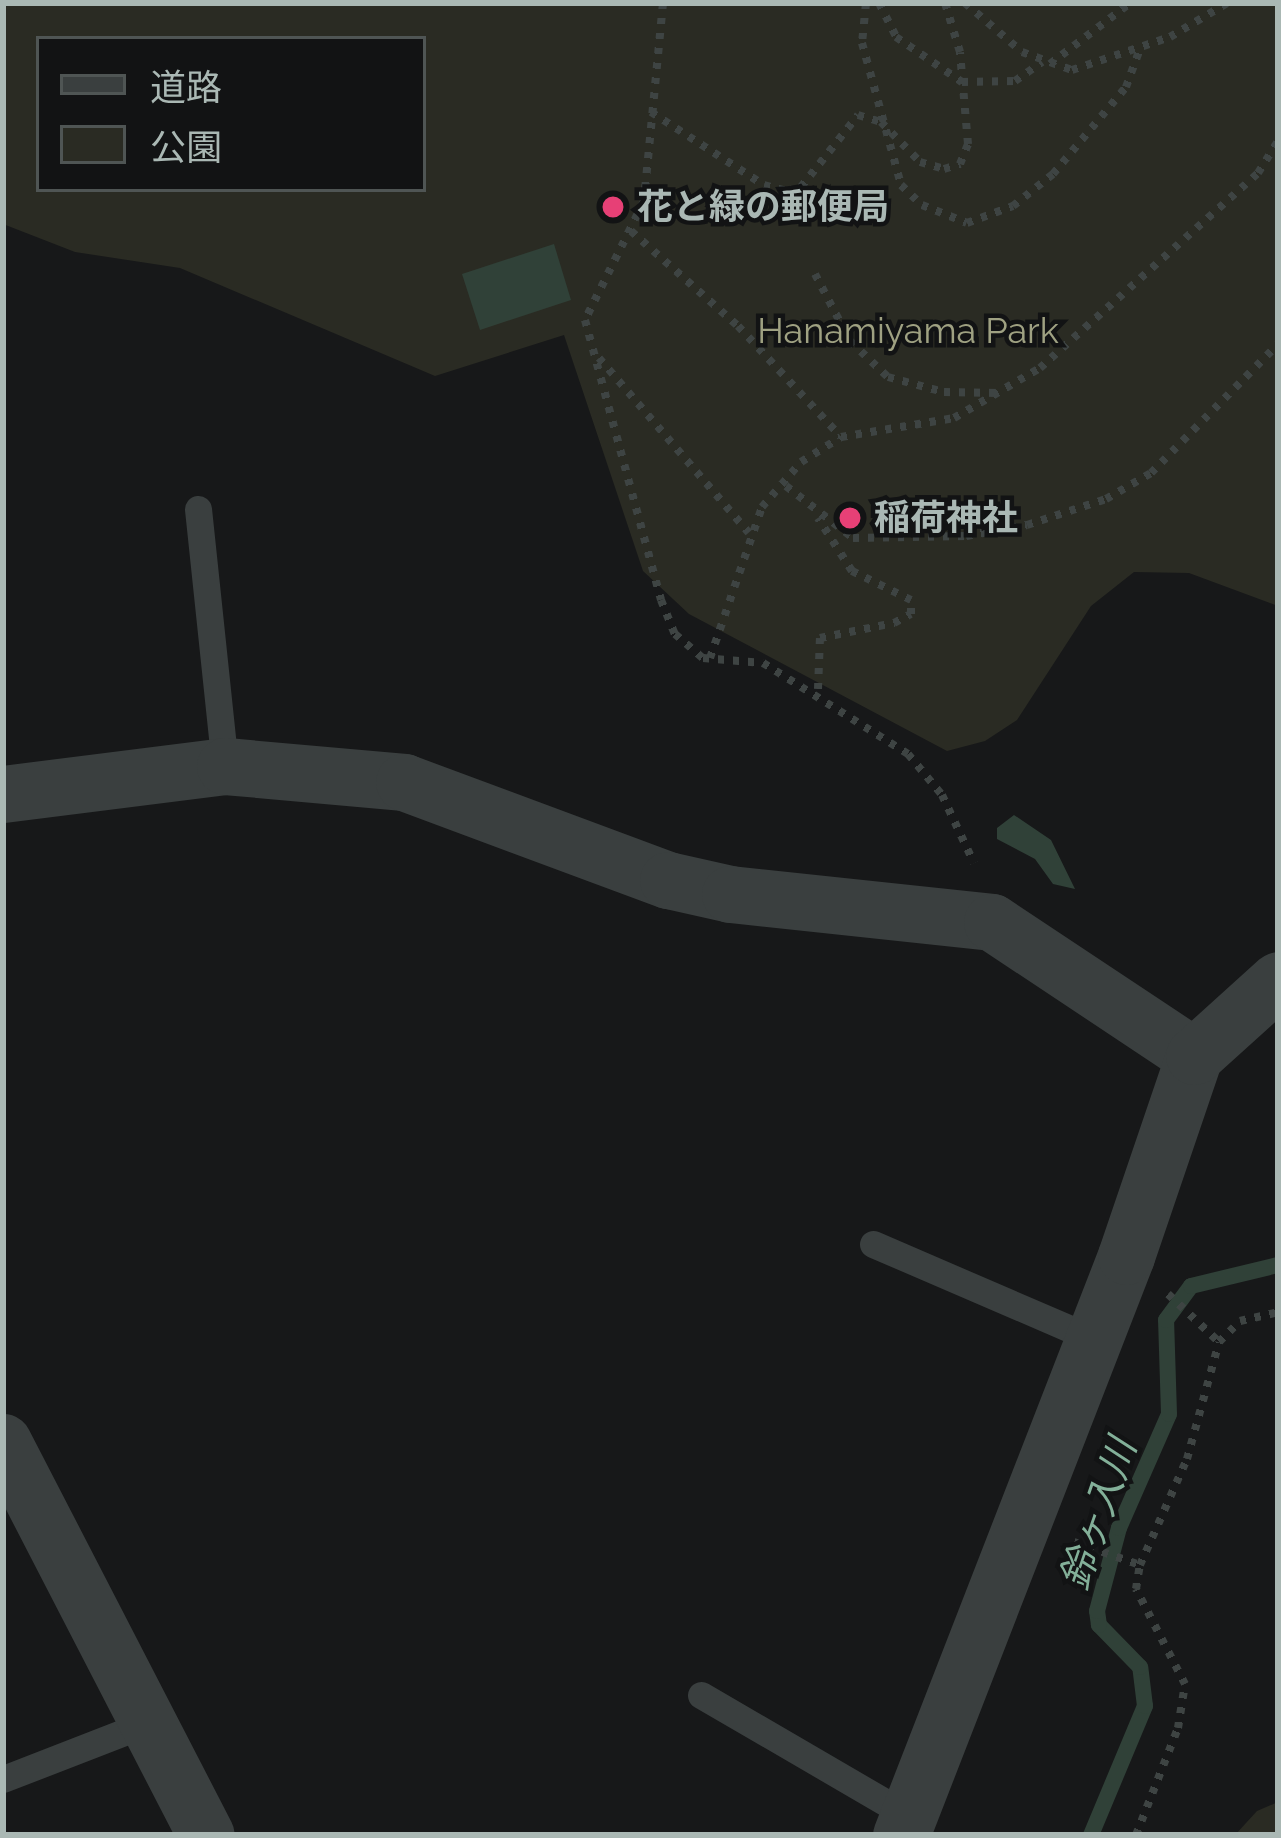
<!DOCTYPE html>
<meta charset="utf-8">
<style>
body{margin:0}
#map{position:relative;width:1281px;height:1838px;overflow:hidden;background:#171819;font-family:Raleway,"Noto Sans JP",sans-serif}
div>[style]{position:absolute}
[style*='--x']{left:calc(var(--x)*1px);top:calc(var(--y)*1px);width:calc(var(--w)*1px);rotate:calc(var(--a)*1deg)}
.green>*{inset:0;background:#2a2b23}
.water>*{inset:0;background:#304138}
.stream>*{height:16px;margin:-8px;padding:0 8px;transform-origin:8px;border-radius:8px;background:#304138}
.path>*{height:8px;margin-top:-4px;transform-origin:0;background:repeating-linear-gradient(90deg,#3e4443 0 6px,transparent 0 15px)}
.service>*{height:27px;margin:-13.5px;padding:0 13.5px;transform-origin:13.5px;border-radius:13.5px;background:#3a3f3f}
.minor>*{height:57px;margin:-28.5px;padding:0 28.5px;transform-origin:28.5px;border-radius:28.5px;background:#3a3f3f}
.dots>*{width:33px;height:33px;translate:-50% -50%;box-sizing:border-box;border:6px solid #121314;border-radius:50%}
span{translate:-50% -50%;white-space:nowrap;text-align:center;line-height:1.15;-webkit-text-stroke:9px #121314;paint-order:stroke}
.poi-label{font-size:36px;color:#aab8b4;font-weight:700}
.left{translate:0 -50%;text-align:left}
.park-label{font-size:36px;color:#9fa182}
.water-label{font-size:39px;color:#83b099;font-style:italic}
.frame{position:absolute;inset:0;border:6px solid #aab8b4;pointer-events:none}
.legend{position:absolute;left:36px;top:36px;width:390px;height:156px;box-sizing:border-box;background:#121314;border:3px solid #4f5554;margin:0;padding:15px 21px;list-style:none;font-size:36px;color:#aab8b4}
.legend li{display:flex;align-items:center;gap:24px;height:60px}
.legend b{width:60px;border:3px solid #4f5554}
</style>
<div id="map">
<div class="green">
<div style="clip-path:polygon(evenodd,3px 3px,1278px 3px,1278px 606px,1189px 573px,1134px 572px,1091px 606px,1017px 720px,985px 741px,947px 751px,689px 614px,643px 571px,564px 335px,435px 376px,180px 268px,75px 252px,3px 224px,3px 3px,39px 39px,423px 39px,423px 189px,39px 189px,39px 39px)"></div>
<div style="clip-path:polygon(1278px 1802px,1278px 1835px,1235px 1835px,1257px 1811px)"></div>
</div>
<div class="water">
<div style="clip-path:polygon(554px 244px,571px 300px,480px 330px,462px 274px)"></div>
<div style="clip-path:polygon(1014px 815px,1051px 840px,1075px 889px,1053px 884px,1035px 859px,997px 839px,997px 828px)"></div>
</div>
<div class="stream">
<div style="--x:1091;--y:1835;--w:140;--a:-67.3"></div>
<div style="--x:1145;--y:1706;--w:39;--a:-97"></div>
<div style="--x:1140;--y:1667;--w:59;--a:-134.3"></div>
<div style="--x:1099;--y:1625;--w:14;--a:-98"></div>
<div style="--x:1097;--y:1611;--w:86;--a:-75.2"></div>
<div style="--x:1119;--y:1528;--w:124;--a:-66.3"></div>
<div style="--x:1169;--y:1414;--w:94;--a:-91.8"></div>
<div style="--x:1166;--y:1320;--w:42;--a:-53.7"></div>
<div style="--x:1191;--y:1286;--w:89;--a:-13.6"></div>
</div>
<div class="path">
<div style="--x:663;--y:3;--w:199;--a:95.5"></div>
<div style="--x:644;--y:201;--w:133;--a:116.4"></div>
<div style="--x:585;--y:320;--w:290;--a:74.8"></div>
<div style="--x:661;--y:600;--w:37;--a:68"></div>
<div style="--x:675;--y:634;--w:37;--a:41"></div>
<div style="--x:703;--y:658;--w:60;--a:4.8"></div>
<div style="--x:763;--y:663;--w:171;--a:32.1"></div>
<div style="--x:908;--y:754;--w:53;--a:50.3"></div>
<div style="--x:942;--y:795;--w:75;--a:64.8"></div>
<div style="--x:866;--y:3;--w:40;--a:95.7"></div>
<div style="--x:862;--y:43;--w:147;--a:74.6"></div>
<div style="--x:901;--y:185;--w:29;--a:44"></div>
<div style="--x:922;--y:205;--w:48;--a:21.8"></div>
<div style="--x:967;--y:223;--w:49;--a:-20.3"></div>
<div style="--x:1013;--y:206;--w:51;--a:-38.7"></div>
<div style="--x:1053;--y:174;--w:114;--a:-50"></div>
<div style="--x:1126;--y:87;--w:44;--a:-69.9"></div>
<div style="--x:879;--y:3;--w:38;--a:63"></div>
<div style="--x:896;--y:37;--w:80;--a:34.3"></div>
<div style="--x:962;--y:82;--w:53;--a:-1.1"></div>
<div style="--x:1015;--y:81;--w:33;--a:-35"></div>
<div style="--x:965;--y:3;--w:75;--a:40.7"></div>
<div style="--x:1022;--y:52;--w:53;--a:19.8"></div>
<div style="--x:1072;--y:70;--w:103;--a:-18.6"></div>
<div style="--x:1170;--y:37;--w:66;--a:-30.8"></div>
<div style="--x:1050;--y:64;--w:101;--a:-37.3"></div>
<div style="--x:651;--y:112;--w:135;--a:32.9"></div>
<div style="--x:764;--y:185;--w:23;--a:15"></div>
<div style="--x:786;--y:191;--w:16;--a:-15"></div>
<div style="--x:801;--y:187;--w:92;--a:-51.6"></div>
<div style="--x:858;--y:115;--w:24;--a:17"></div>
<div style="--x:881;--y:122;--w:56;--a:45.7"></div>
<div style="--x:920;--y:162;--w:25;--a:16"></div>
<div style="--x:944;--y:169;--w:17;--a:-17"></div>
<div style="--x:960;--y:164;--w:22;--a:-68"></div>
<div style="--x:968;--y:144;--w:92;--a:-95"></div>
<div style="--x:960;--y:52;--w:51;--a:-107"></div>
<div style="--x:631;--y:231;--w:143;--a:41.6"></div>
<div style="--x:738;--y:326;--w:151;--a:47.1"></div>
<div style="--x:815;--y:274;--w:76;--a:62.4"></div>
<div style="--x:850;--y:341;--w:52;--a:43.5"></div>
<div style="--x:888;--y:377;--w:58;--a:15"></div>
<div style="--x:944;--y:392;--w:54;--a:1.1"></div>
<div style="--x:599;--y:358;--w:230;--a:49.4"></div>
<div style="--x:786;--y:486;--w:85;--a:37.8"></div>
<div style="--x:853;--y:538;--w:113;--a:-1"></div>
<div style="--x:966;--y:536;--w:62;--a:-10.2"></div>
<div style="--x:1027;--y:525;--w:83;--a:-18.2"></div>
<div style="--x:1106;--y:499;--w:52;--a:-30"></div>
<div style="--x:1151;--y:473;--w:181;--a:-45.4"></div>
<div style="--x:710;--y:658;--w:160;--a:-71"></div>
<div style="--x:762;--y:507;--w:60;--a:-49.1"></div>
<div style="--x:801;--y:462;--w:47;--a:-32"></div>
<div style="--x:841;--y:437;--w:115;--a:-9.5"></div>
<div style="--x:954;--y:418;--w:99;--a:-30.2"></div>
<div style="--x:1040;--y:368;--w:292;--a:-41.8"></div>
<div style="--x:1258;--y:173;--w:38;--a:-58"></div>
<div style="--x:818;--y:689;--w:51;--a:-87.8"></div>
<div style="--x:820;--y:638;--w:76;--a:-11.5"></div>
<div style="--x:894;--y:623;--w:19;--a:-28"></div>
<div style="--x:911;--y:614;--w:14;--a:-90"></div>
<div style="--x:911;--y:600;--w:66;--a:-153.8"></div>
<div style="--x:852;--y:571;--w:63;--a:-122.7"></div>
<div style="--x:1168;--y:1294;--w:70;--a:43.3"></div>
<div style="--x:1074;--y:1542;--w:70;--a:19.2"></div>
<div style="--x:1136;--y:1835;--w:115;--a:-68.6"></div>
<div style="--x:1178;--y:1728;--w:45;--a:-81"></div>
<div style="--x:1185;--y:1684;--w:107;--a:-117.3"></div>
<div style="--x:1136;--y:1589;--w:24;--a:-81"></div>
<div style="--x:1140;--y:1565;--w:116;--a:-66.1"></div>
<div style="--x:1187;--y:1459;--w:121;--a:-74.7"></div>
<div style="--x:1219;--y:1342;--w:30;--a:-45"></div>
<div style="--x:1240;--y:1321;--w:39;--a:-13"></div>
</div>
<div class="service">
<div style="--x:198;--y:509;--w:258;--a:84"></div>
<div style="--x:873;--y:1244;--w:237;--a:23.3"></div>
<div style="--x:701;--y:1695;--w:241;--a:30.2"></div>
<div style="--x:3;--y:1779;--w:158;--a:-21.2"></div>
</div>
<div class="minor">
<div style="--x:3;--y:794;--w:224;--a:-7.2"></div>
<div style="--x:225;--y:766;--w:180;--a:5.1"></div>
<div style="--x:404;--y:782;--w:282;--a:20.4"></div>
<div style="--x:668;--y:880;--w:64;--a:12.7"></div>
<div style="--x:730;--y:894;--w:263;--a:6.1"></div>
<div style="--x:992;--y:922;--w:242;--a:33.6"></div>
<div style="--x:3;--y:1442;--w:442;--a:62.7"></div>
<div style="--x:901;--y:1835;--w:621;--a:-68.76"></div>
<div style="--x:1126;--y:1256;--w:211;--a:-71.2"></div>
<div style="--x:1194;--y:1056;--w:113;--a:-42.1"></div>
</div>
<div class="dots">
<div style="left:613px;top:207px;background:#e74076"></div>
<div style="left:850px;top:518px;background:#e74076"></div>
</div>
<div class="poi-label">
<span class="left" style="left:637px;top:207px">花と緑の郵便局</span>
<span class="left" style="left:874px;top:518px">稲荷神社</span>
</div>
<div class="park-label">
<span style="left:908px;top:331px">Hanamiyama Park</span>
</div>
<div class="water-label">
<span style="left:1098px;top:1514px;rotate:-71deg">鈴ヶ入川</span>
</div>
<div class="frame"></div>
<ul class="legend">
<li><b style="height:15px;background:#3a3f3f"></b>道路</li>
<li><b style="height:33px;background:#2a2b23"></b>公園</li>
</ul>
</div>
